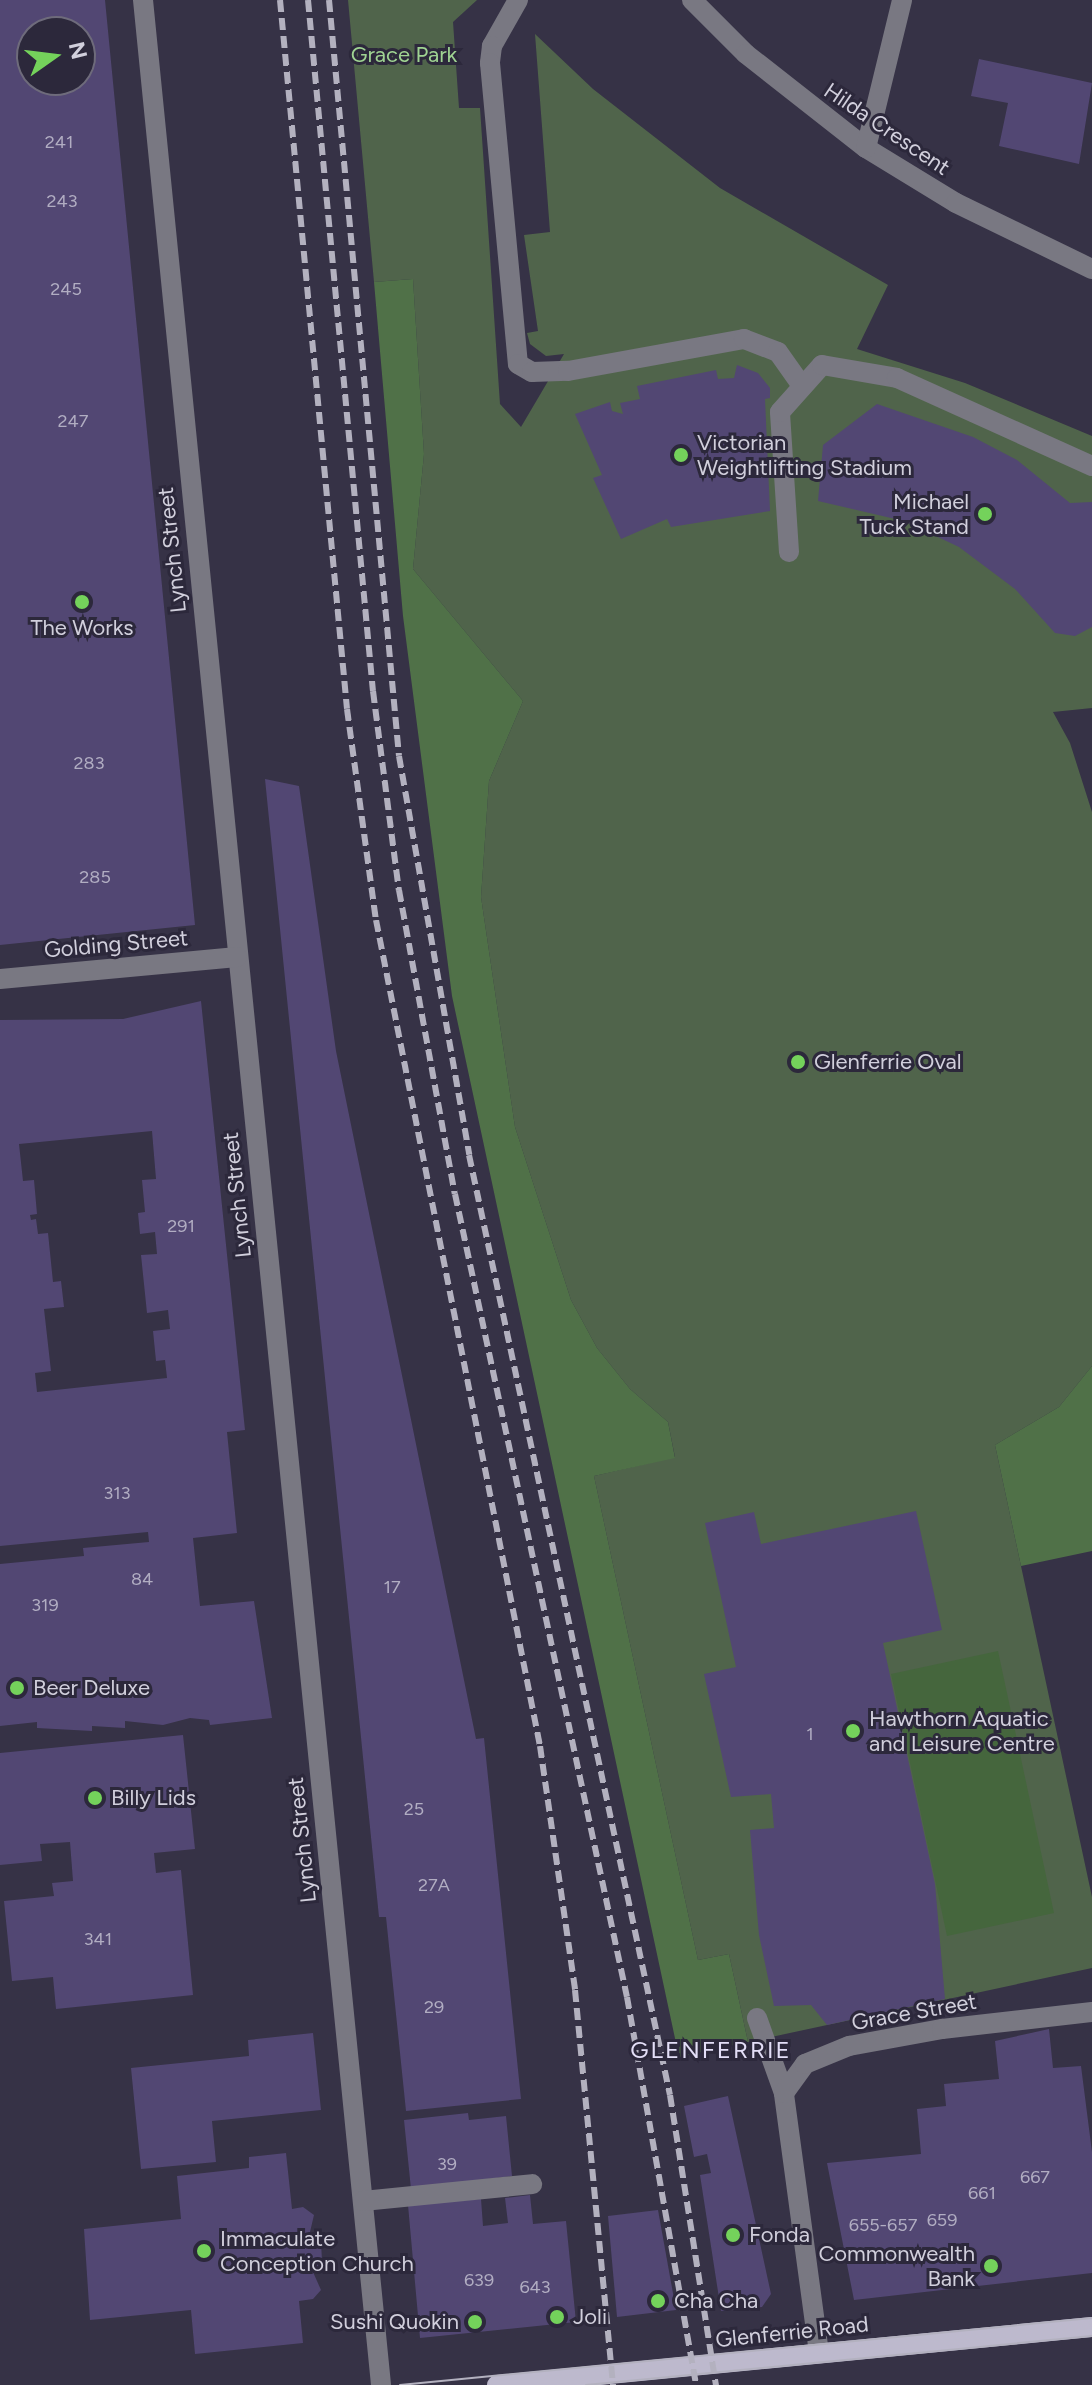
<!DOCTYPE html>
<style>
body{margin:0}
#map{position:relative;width:1092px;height:2385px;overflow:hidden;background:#363246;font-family:Figtree,sans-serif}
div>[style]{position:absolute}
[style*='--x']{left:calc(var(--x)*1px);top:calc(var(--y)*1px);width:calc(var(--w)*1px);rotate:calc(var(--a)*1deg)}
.green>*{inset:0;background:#50644b}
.forest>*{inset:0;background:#507148}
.water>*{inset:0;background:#45663d}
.building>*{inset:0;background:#524773}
.minor>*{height:20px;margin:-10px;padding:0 10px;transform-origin:10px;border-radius:10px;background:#797882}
.major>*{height:20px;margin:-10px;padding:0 10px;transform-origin:10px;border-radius:10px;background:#bdb9cd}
.tram>*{height:2px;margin:-1px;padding:0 1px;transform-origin:1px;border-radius:1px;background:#b3b1bf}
.rail>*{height:6px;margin-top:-3px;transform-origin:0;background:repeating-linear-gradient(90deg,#b3b1bf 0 12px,transparent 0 18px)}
.dots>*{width:22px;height:22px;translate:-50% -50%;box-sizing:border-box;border:4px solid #2c283b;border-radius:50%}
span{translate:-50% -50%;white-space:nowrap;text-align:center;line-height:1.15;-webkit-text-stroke:6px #2c283b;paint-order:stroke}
.number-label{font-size:18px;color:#b1adc2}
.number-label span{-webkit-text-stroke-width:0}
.park-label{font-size:22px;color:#9fd392}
.street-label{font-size:22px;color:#d1cfdc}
.poi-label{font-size:22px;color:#d1cfdc}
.left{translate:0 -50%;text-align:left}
.right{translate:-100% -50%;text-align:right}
.neighbourhood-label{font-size:24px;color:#e3def7;letter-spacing:2px}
.north{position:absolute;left:16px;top:16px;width:80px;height:80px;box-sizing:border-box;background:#2c283b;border:2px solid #6e6b7b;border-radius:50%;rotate:76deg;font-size:22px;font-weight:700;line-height:32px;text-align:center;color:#d1cfdc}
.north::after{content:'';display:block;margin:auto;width:28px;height:36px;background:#74d25b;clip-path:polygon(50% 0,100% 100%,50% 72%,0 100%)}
</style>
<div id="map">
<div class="green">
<div style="clip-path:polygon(348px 0,477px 0,453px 22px,459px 108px,480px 108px,500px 404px,521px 427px,564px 354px,546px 356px,530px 344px,527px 333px,538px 331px,524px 235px,550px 232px,535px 34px,593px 89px,720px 188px,888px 285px,857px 349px,965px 383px,1092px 436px,1092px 708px,1053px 712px,1070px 743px,1092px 812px,1092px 1366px,1059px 1407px,995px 1445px,1092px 1897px,1092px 1968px,748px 2042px,729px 1954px,698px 1960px,594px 1476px,675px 1457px,668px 1422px,630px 1389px,597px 1348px,571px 1300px,515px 1127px,481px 897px,489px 781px,523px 701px,413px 569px,424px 454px,413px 279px,374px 282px)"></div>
</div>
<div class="forest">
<div style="clip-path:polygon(413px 279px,424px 454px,413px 569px,523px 701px,489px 781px,481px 897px,515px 1127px,571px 1300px,597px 1348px,630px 1389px,668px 1422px,675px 1458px,594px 1476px,698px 1960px,729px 1954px,748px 2042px,679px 2057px,452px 996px,403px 616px,374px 282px)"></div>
<div style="clip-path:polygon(1092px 1366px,1092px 1551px,1021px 1566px,995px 1445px,1059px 1407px)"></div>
</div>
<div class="water">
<div style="clip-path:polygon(998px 1651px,1054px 1913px,947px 1936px,891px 1674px)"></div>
</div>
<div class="building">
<div style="clip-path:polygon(evenodd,0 0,105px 0,195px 925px,0 945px,0 0,32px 32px,80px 32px,80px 80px,32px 80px,32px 32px)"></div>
<div style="clip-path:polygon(979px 59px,1092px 83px,1079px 164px,999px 146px,1008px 103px,971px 96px)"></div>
<div style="clip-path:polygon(737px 365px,758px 373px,770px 388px,770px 398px,765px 399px,770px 511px,671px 527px,667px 519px,621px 539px,593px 478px,602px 475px,575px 414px,610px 402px,612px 411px,623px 414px,620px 403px,640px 399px,637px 386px,716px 370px,718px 379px,734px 378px)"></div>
<div style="clip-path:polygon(877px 404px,973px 437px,1017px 460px,1070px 503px,1092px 502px,1092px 627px,1075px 636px,1055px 633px,1015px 589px,959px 547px,904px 521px,818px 501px,823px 445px)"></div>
<div style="clip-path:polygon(265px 779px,299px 786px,336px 1051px,476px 1739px,484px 1738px,521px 2099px,406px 2111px,386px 1917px,379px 1917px)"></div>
<div style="clip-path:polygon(evenodd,201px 1001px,245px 1430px,227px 1432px,237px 1533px,193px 1538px,200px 1606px,254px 1601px,272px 1718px,210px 1725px,209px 1720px,190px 1718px,163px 1725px,125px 1721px,125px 1728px,92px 1726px,92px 1731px,37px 1728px,37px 1722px,0 1726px,0 1564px,84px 1556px,83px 1548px,149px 1542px,148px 1532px,0 1546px,0 1020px,123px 1019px,201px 1001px,152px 1131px,156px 1179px,142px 1180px,145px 1212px,138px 1213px,140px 1234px,155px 1232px,157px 1254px,141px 1255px,147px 1313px,168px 1310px,170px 1329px,153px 1331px,156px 1361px,165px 1360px,167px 1378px,37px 1392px,35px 1373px,51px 1371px,44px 1309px,64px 1307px,61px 1281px,53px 1282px,48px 1233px,38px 1234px,36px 1219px,31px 1220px,30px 1215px,37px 1214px,34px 1180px,23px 1181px,19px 1144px,152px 1131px)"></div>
<div style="clip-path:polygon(916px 1511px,942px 1630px,883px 1643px,935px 1884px,945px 1999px,827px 2025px,811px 2005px,774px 2006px,759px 1935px,750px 1830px,774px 1828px,771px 1794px,731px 1797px,704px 1674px,736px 1667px,705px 1523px,754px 1512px,761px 1544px)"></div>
<div style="clip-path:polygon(183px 1735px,195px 1849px,154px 1853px,156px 1873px,181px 1870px,193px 1995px,56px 2009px,53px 1977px,12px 1981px,4px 1901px,54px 1896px,52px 1883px,73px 1881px,70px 1842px,40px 1844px,42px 1861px,0 1865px,0 1753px)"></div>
<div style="clip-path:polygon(1049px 2029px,1053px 2068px,1081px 2066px,1092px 2152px,1092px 2273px,854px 2300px,827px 2163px,921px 2154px,917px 2109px,946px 2106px,944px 2084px,999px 2079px,995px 2041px)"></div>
<div style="clip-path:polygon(313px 2033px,321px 2110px,212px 2121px,216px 2162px,141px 2169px,131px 2068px,249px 2056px,248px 2040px)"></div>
<div style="clip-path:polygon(728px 2096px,771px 2294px,762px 2307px,721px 2311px,700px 2175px,711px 2173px,707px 2154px,694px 2157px,684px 2106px)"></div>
<div style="clip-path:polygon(468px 2113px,469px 2120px,506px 2116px,512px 2176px,411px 2189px,404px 2120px)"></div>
<div style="clip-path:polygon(286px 2153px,292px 2209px,303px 2207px,314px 2215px,310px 2232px,321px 2242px,322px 2261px,313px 2272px,321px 2290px,313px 2299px,299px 2301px,303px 2343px,195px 2354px,191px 2310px,90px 2320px,84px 2229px,181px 2219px,177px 2176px,249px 2168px,249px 2157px)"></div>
<div style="clip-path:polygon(530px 2195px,533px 2224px,566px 2221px,576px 2322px,420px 2338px,408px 2205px,481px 2199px,483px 2226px,508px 2223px,505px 2198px)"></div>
<div style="clip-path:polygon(658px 2210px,676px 2310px,617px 2317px,608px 2216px)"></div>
</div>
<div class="minor">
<div style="--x:143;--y:0;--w:2397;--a:84.3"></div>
<div style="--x:518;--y:0;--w:53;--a:119.5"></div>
<div style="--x:492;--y:46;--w:17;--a:97"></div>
<div style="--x:490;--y:63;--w:302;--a:84.7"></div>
<div style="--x:518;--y:364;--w:16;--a:30"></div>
<div style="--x:532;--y:372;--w:36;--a:-2"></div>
<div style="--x:568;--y:371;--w:179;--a:-10.3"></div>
<div style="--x:744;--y:339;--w:36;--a:21"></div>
<div style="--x:778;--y:352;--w:42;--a:54.8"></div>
<div style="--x:692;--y:0;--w:76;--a:45"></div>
<div style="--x:746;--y:54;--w:152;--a:38.1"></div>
<div style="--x:866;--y:148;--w:105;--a:31.4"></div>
<div style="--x:956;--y:203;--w:151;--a:25.9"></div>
<div style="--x:866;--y:148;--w:152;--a:-76.3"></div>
<div style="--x:789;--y:552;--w:140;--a:-93.7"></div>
<div style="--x:780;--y:412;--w:63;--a:-48.2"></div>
<div style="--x:822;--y:365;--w:76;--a:9.8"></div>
<div style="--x:897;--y:378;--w:214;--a:24.3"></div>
<div style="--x:0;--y:979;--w:238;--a:-5.3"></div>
<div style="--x:757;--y:2018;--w:80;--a:70.2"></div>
<div style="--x:363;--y:2201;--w:170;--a:-5.7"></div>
<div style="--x:819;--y:2353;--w:262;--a:-97.7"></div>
<div style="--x:784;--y:2093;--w:36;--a:-54"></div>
<div style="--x:805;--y:2064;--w:48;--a:-22.2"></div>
<div style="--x:849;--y:2046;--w:95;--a:-10.4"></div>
<div style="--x:942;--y:2029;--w:151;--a:-6.5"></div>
</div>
<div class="major">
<div style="--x:497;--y:2385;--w:598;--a:-5.57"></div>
</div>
<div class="tram">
<div style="--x:400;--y:2385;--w:695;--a:-5.53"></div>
<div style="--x:586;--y:2385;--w:508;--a:-5.53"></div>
</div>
<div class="rail">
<div style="--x:280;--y:0;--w:712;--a:84.6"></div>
<div style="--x:347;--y:709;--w:213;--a:82.2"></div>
<div style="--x:376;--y:920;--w:842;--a:78.77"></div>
<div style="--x:540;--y:1746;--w:246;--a:81.8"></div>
<div style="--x:575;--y:1990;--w:397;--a:84.5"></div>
<div style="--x:308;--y:0;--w:694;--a:84.63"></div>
<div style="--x:373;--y:691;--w:201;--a:82.6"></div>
<div style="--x:399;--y:890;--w:309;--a:79.6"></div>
<div style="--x:455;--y:1194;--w:821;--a:77.91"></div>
<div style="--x:627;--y:1997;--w:394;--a:79.9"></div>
<div style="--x:329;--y:0;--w:759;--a:84.71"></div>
<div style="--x:399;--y:756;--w:405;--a:80"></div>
<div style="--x:469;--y:1155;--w:961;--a:77.93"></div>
<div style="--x:670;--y:2095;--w:294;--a:81"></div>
</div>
<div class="dots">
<div style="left:681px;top:455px;background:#74d25b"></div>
<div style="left:985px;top:514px;background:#74d25b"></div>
<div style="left:82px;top:602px;background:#74d25b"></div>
<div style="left:798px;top:1062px;background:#74d25b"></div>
<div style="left:17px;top:1688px;background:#74d25b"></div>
<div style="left:853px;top:1731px;background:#74d25b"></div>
<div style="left:95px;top:1798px;background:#74d25b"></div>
<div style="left:733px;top:2235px;background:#74d25b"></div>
<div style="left:204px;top:2251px;background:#74d25b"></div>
<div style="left:991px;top:2266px;background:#74d25b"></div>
<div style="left:658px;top:2301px;background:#74d25b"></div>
<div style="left:557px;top:2317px;background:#74d25b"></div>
<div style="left:475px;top:2322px;background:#74d25b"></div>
</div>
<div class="number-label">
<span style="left:59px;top:142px">241</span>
<span style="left:62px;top:201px">243</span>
<span style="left:66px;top:289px">245</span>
<span style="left:73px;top:421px">247</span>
<span style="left:89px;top:763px">283</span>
<span style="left:95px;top:877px">285</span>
<span style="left:181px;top:1226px">291</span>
<span style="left:117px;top:1493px">313</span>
<span style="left:142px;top:1579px">84</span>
<span style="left:392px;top:1587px">17</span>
<span style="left:45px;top:1605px">319</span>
<span style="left:810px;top:1734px">1</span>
<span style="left:414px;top:1809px">25</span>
<span style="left:434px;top:1885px">27A</span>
<span style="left:98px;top:1939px">341</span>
<span style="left:434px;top:2007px">29</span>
<span style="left:447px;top:2164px">39</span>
<span style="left:1035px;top:2177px">667</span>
<span style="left:982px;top:2193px">661</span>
<span style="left:942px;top:2220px">659</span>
<span style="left:883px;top:2225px">655-657</span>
<span style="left:479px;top:2280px">639</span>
<span style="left:535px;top:2287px">643</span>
</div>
<div class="park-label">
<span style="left:404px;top:55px">Grace Park</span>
</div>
<div class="street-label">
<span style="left:887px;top:129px;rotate:34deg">Hilda Crescent</span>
<span style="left:172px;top:550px;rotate:-96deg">Lynch Street</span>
<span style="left:116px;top:944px;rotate:-5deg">Golding Street</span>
<span style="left:237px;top:1195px;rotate:-96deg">Lynch Street</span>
<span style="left:302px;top:1840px;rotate:-96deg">Lynch Street</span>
<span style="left:914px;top:2012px;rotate:-10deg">Grace Street</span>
<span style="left:792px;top:2332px;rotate:-6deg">Glenferrie Road</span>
</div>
<div class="poi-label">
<span class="left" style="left:697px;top:455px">Victorian<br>Weightlifting Stadium</span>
<span class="right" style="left:969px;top:514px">Michael<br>Tuck Stand</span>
<span style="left:82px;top:628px">The Works</span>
<span class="left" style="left:814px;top:1062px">Glenferrie Oval</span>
<span class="left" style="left:33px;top:1688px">Beer Deluxe</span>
<span class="left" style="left:869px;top:1731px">Hawthorn Aquatic<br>and Leisure Centre</span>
<span class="left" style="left:111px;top:1798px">Billy Lids</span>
<span class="left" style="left:749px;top:2235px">Fonda</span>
<span class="left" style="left:220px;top:2251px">Immaculate<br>Conception Church</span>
<span class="right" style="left:975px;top:2266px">Commonwealth<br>Bank</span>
<span class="left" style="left:674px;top:2301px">Cha Cha</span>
<span class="left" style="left:573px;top:2317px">Joli</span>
<span class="right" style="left:459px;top:2322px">Sushi Quokin</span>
</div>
<div class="neighbourhood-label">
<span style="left:711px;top:2050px">GLENFERRIE</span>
</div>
<div class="north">N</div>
</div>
